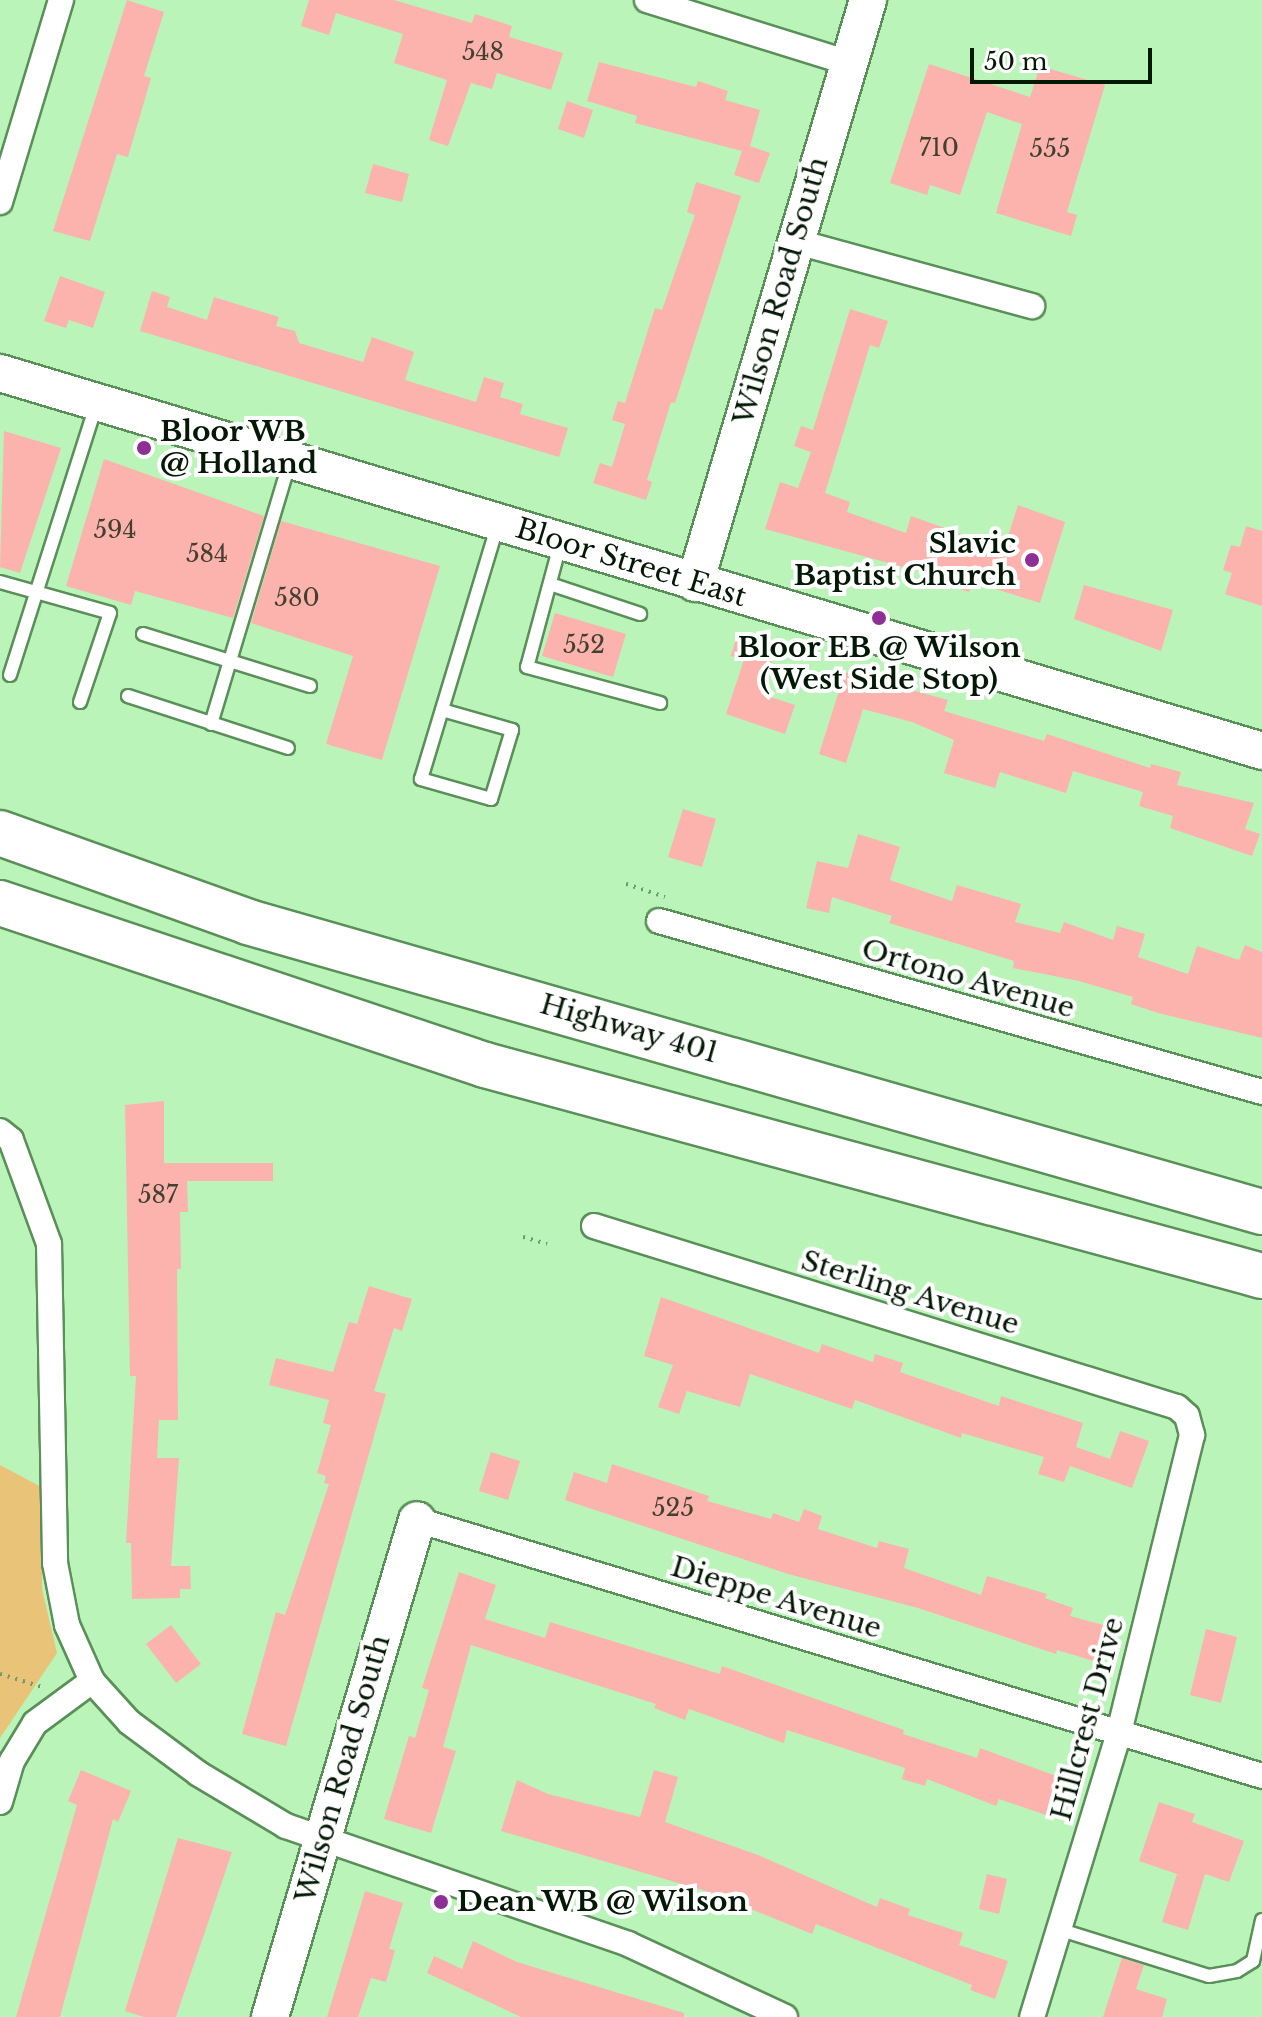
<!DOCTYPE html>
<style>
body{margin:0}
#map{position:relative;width:1262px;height:2017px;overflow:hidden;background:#baf4b8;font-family:"Libre Baskerville",serif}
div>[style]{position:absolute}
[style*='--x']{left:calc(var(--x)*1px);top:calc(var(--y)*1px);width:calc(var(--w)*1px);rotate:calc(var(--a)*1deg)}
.green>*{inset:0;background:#e8c378}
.building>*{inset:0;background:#fcb3ae}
.path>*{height:4px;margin-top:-2px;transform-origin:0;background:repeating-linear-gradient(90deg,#6e996e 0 2px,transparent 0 8px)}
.roads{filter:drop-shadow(2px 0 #5a8f59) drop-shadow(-2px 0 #5a8f59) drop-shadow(0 2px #5a8f59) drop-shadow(0 -2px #5a8f59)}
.lane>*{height:12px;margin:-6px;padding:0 6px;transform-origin:6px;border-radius:6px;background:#fff}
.street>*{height:24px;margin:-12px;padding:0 12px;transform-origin:12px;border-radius:12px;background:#fff}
.secondary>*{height:36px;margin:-18px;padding:0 18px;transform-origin:18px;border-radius:18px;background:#fff}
.highway>*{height:44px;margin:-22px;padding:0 22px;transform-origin:22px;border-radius:22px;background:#fff}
.dots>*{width:22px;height:22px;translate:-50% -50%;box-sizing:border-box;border:4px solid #fff;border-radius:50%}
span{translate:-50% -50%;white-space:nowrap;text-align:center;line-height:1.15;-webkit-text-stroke:8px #fff;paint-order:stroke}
.number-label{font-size:24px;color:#42402f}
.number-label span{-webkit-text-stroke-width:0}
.street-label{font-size:28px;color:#041905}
.poi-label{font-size:28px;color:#041905;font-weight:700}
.left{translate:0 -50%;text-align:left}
.right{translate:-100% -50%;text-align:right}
.scale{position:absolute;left:970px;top:48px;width:182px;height:36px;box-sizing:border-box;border:4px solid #041905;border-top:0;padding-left:10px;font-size:24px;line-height:28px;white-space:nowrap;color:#041905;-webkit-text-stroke:6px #fff;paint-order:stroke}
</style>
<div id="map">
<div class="green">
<div style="clip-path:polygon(0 1465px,43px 1488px,42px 1589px,57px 1653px,0 1738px)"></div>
</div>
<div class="building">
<div style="clip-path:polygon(127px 0,164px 12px,144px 76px,151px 78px,128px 157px,117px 154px,90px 241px,53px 231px)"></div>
<div style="clip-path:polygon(309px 0,394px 0,472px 23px,475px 14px,512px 26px,509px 37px,563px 53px,551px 90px,497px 73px,492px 89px,471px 83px,448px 146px,429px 140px,447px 80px,394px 63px,403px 34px,336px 13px,329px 35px,301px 26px)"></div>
<div style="clip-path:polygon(599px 62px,696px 87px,698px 81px,728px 91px,725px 100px,760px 110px,750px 146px,770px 153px,759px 183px,734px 175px,742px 151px,635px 123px,637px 116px,587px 101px)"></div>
<div style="clip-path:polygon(929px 64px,1030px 97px,1040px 66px,1105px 85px,1067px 212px,1077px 215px,1071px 236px,996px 213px,1022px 124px,987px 112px,960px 195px,930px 185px,927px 195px,890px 183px)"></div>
<div style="clip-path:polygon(567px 101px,593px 110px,584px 138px,558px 129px)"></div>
<div style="clip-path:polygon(373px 164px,409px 174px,402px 202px,365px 193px)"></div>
<div style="clip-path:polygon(696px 182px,741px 196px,675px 403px,671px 402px,647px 480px,652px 482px,646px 500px,593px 483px,600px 463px,612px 467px,625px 424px,612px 420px,618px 401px,625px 403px,655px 308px,662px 310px,695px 215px,687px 212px)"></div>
<div style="clip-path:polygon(60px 276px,105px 292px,93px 328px,69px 320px,66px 328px,44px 321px)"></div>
<div style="clip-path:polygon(152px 291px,170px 297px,167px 307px,207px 320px,214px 297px,279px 317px,276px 326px,295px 331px,299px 343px,363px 362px,372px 337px,414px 352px,405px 380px,476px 402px,484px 377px,504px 383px,500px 397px,523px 404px,520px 414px,568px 428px,559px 457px,140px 331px)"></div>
<div style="clip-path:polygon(850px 309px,888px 321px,879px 348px,870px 345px,825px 493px,850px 502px,847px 512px,906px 533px,911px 516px,1004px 549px,1018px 505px,1065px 522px,1040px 603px,973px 582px,969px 592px,942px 583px,943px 578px,765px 529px,780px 482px,798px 488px,811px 452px,794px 446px,801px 426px,813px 430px)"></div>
<div style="clip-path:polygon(4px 431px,61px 448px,20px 573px,0 567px)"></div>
<div style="clip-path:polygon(104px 459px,264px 516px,233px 618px,135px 591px,131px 605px,66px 586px)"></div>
<div style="clip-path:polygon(281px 521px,440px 566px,382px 760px,326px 744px,353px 656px,251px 623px)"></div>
<div style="clip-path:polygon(1246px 526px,1262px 531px,1262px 606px,1225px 594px,1232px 573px,1223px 570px,1231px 545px,1240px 547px)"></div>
<div style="clip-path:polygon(1084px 585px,1173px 610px,1161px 651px,1074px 619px)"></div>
<div style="clip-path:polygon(555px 613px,626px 634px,613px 677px,542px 656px)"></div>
<div style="clip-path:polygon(737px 635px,777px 646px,761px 694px,795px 705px,785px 734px,726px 714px,744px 660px,731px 656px)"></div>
<div style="clip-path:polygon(845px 672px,948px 700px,944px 711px,1044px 741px,1047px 734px,1150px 768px,1151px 764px,1181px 772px,1177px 785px,1254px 803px,1245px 829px,1260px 834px,1252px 856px,1170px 828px,1173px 816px,1139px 806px,1143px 792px,1073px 771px,1066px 793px,1000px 772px,995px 788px,944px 773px,954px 740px,912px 722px,863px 709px,846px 763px,819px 754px)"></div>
<div style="clip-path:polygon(683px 809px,716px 819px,702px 867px,668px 857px)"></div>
<div style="clip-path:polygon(858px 834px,900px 847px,890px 880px,952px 901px,957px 885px,1021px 904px,1015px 922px,1060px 933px,1064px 922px,1113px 940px,1117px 926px,1145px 934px,1138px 957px,1188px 974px,1197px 946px,1239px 960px,1245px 945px,1262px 952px,1262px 1038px,1158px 1013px,1131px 1004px,1133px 997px,1079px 981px,1013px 968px,1014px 961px,889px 923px,892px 916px,832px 897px,829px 913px,806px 908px,817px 861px,848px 868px)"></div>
<div style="clip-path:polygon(164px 1101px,164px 1163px,273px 1163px,273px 1181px,187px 1181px,188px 1212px,180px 1212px,181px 1269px,177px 1269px,178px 1420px,159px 1420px,157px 1458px,179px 1458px,171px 1566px,190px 1566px,191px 1589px,180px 1589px,180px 1598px,132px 1599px,131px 1543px,126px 1543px,136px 1376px,130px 1376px,125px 1105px)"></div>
<div style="clip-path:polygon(369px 1286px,412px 1299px,402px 1331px,394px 1328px,374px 1391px,386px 1394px,286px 1746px,242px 1734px,276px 1612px,285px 1615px,329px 1484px,324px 1483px,326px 1476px,317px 1473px,331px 1425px,323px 1423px,329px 1400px,269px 1385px,276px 1358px,333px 1372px,349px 1322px,357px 1324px)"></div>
<div style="clip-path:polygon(661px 1297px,819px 1353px,822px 1344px,873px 1362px,875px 1354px,903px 1363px,900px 1372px,999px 1406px,1001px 1396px,1083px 1423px,1076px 1447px,1110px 1459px,1120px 1431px,1149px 1441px,1132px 1488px,1070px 1466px,1064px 1482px,1038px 1474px,1044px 1457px,962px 1433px,961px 1438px,855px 1400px,852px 1409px,750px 1374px,740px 1407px,687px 1391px,679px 1414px,658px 1407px,673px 1365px,644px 1356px)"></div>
<div style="clip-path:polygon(491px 1452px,520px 1461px,508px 1500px,479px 1491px)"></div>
<div style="clip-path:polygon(612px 1464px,709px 1496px,707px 1501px,771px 1519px,773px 1513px,799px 1522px,804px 1509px,822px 1516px,818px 1529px,877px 1548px,879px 1541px,909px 1549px,904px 1568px,981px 1595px,987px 1576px,1047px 1594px,1045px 1598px,1073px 1608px,1070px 1616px,1107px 1626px,1097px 1662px,1057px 1650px,1056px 1654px,918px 1608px,788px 1574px,565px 1500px,574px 1472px,607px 1483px)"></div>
<div style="clip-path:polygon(459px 1572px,496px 1585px,485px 1619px,545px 1638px,550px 1622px,720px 1674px,722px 1666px,904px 1730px,903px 1734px,977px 1758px,980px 1748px,1062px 1778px,1049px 1816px,999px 1799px,996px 1806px,927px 1779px,925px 1786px,902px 1779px,905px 1768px,787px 1730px,784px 1743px,689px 1709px,685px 1720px,654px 1708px,656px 1704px,471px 1645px,443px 1747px,456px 1751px,431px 1833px,384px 1819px,409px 1736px,415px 1738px,429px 1690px,422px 1688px)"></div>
<div style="clip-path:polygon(171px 1625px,201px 1664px,176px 1683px,146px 1644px)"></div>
<div style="clip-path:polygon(1206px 1629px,1237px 1637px,1221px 1703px,1190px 1695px)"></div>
<div style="clip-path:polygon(81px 1770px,131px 1791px,118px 1822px,113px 1819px,60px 2017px,16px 2017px,77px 1805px,68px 1801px)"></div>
<div style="clip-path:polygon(654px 1770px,678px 1777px,665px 1822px,758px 1855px,877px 1907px,880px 1898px,910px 1909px,908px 1915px,963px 1933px,959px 1945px,1008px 1961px,995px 1999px,970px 1990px,972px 1985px,816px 1924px,812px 1934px,709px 1892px,501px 1831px,517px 1780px,548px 1794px,640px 1817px)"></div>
<div style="clip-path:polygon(1159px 1802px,1195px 1814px,1192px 1822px,1244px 1841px,1229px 1882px,1205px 1874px,1188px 1930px,1162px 1922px,1177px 1874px,1139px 1861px)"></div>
<div style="clip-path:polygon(178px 1838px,232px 1852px,176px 2017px,144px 2017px,125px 2011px)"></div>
<div style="clip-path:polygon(987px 1874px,1007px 1879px,999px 1914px,979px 1909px)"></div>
<div style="clip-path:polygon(365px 1891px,403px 1903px,389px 1949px,395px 1950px,386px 1982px,371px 1978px,358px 2017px,327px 2017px)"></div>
<div style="clip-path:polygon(473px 1941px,517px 1962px,684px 2013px,684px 2017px,521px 2017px,427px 1973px,434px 1956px,462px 1969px)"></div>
<div style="clip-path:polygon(1122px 1958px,1144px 1965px,1136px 1989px,1167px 1999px,1162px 2017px,1103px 2017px)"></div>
</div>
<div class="path">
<div style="--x:626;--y:884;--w:41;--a:18.4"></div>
<div style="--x:523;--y:1237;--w:25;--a:16"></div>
<div style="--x:0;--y:1674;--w:44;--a:17.2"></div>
</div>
<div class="roads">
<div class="lane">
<div style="--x:560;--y:545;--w:126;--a:105.1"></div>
<div style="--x:527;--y:667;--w:138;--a:15.1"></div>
<div style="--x:0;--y:582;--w:114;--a:15.7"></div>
<div style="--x:110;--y:613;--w:94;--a:108.6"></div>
<div style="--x:550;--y:584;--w:95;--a:18.4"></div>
<div style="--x:143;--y:634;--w:175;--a:17.3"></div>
<div style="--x:10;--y:675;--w:282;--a:-72.3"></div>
<div style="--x:128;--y:696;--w:168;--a:18"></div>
<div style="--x:442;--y:710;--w:73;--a:15.9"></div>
<div style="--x:512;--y:730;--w:72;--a:106.9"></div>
<div style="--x:491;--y:799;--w:73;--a:-164.1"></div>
<div style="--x:421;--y:779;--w:263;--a:-73.2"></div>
<div style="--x:211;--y:724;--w:271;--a:-73.3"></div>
<div style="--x:1058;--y:1929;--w:158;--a:17.3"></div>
<div style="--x:1209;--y:1976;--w:28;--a:-10"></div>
<div style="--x:1237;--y:1971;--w:19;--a:-32"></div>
<div style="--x:1253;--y:1961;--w:42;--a:-77.6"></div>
</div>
<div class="street">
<div style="--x:647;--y:0;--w:212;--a:17.3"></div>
<div style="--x:0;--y:202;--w:211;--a:-73.2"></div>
<div style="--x:794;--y:241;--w:247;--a:15.3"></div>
<div style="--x:659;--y:921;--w:627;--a:15.83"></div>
<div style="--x:0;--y:1131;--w:14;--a:39"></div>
<div style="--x:11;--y:1140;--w:111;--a:69.9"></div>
<div style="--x:49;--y:1244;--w:319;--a:88.9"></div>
<div style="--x:55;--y:1563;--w:63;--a:79"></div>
<div style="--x:67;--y:1625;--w:61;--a:65.9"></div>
<div style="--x:92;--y:1681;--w:55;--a:47.9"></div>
<div style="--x:129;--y:1722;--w:87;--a:36.6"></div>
<div style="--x:199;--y:1774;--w:101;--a:30.9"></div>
<div style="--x:286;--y:1826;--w:362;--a:19"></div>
<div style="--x:628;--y:1944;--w:173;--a:24.9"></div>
<div style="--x:594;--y:1226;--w:610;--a:17.25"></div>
<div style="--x:1177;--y:1407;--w:13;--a:42"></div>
<div style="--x:1187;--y:1416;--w:20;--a:75"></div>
<div style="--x:1192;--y:1435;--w:307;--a:103.8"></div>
<div style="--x:1119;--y:1733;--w:297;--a:107"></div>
<div style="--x:417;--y:1520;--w:883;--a:16.85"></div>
<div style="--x:0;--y:1802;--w:43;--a:-73.7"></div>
<div style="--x:12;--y:1761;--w:44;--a:-58.8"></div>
<div style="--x:35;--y:1723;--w:71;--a:-36.4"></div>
</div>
<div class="secondary">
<div style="--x:0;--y:373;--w:1317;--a:16.67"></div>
<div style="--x:695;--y:583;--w:608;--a:-73.47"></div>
<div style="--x:270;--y:2017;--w:518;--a:-73.52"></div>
</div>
<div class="highway">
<div style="--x:0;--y:833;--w:263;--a:19.7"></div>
<div style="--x:248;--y:922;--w:1055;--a:15.96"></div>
<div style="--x:0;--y:903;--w:511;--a:18.47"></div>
<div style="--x:485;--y:1065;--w:805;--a:15.19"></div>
</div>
</div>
<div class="dots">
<div style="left:144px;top:448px;background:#8e2f98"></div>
<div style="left:1032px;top:560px;background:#8e2f98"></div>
<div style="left:879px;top:618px;background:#8e2f98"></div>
<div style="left:441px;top:1902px;background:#8e2f98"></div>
</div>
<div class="number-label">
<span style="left:483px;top:52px">548</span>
<span style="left:939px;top:148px">710</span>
<span style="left:1050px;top:149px">555</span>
<span style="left:115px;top:530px">594</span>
<span style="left:207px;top:554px">584</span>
<span style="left:297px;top:598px">580</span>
<span style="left:584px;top:645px">552</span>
<span style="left:158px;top:1195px">587</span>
<span style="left:673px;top:1508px">525</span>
</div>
<div class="street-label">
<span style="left:781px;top:291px;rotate:-74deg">Wilson Road South</span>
<span style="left:631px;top:563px;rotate:17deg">Bloor Street East</span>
<span style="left:968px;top:979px;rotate:16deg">Ortono Avenue</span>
<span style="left:629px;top:1029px;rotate:16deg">Highway 401</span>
<span style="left:910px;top:1293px;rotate:17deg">Sterling Avenue</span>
<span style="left:776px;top:1598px;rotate:17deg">Dieppe Avenue</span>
<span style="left:1088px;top:1719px;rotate:-75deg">Hillcrest Drive</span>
<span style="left:343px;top:1769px;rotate:-74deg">Wilson Road South</span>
</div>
<div class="poi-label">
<span class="left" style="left:160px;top:448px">Bloor WB<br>@ Holland</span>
<span class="right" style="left:1016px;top:560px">Slavic<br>Baptist Church</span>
<span style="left:879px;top:664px">Bloor EB @ Wilson<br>(West Side Stop)</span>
<span class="left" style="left:457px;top:1902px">Dean WB @ Wilson</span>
</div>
<div class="scale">50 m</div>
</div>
